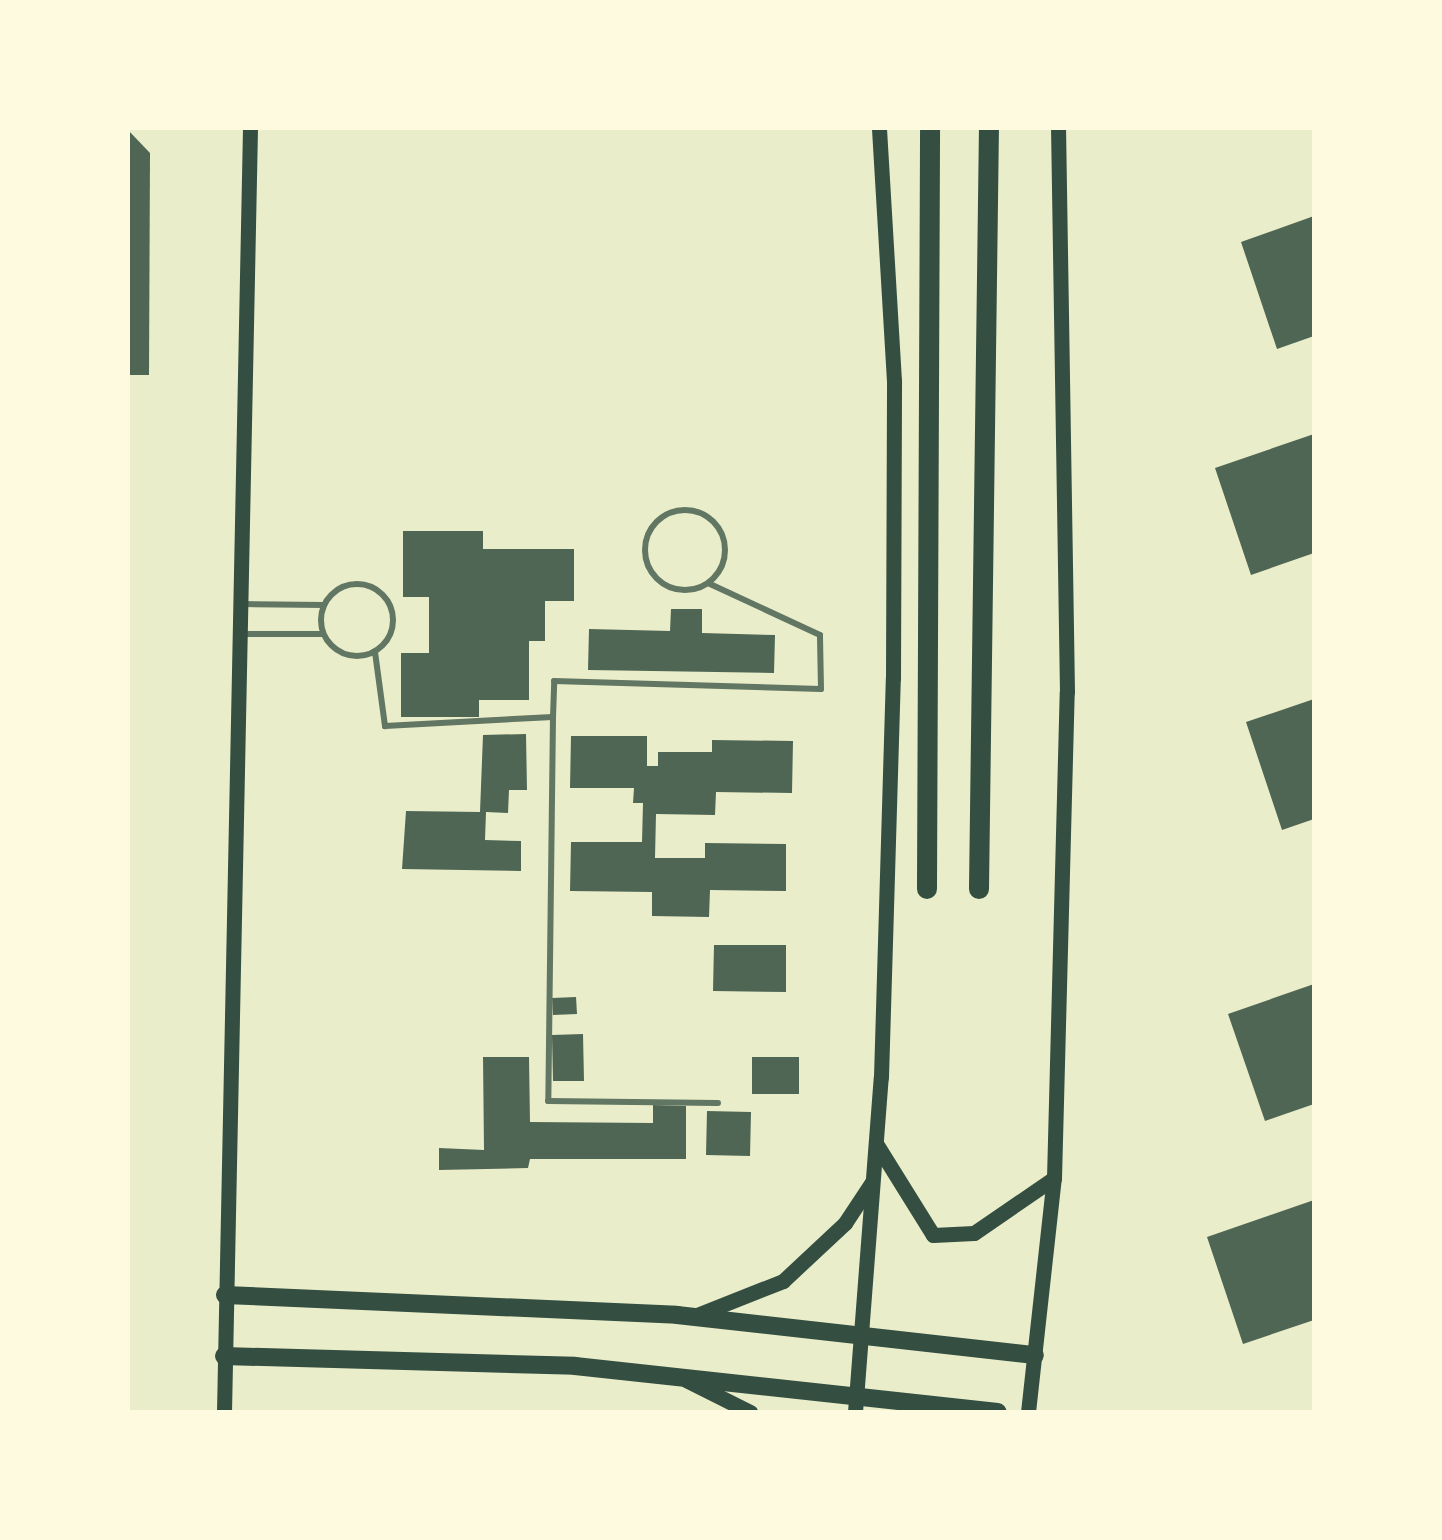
<!DOCTYPE html>
<style>
body{margin:0}
#map{position:relative;width:1442px;height:1540px;overflow:hidden;background:#e9edc9;font-family:"Titillium Web",sans-serif}
div>[style]{position:absolute}
[style*='--x']{left:calc(var(--x)*1px);top:calc(var(--y)*1px);width:calc(var(--w)*1px);rotate:calc(var(--a)*1deg)}
.building>*{inset:0;background:#4f6655}
.service>*{height:6px;margin:-3px;padding:0 3px;transform-origin:3px;border-radius:3px;background:#617663}
.service>.ring{margin:-3px;padding:0;box-sizing:content-box;background:none;border:6px solid #617663;border-radius:50%}
.secondary>*{height:15px;margin:-7.5px;padding:0 7.5px;transform-origin:7.5px;border-radius:7.5px;background:#344e41}
.primary>*{height:18px;margin:-9px;padding:0 9px;transform-origin:9px;border-radius:9px;background:#344e41}
.trunk>*{height:20px;margin:-10px;padding:0 10px;transform-origin:10px;border-radius:10px;background:#344e41}
span{translate:-50% -50%;white-space:nowrap;text-align:center;line-height:1.15;-webkit-text-stroke:9px #fefae0;paint-order:stroke}
.frame{position:absolute;inset:0;border:130px solid #fefae0;pointer-events:none}
</style>
<div id="map">
<div class="building">
<div style="clip-path:polygon(128px 130px,150px 153px,149px 375px,128px 375px)"></div>
<div style="clip-path:polygon(1314px 216px,1314px 336px,1277px 349px,1241px 242px)"></div>
<div style="clip-path:polygon(1314px 434px,1314px 553px,1251px 575px,1215px 468px)"></div>
<div style="clip-path:polygon(403px 531px,483px 531px,483px 549px,574px 549px,574px 601px,545px 601px,545px 641px,529px 641px,529px 700px,479px 700px,479px 717px,401px 717px,401px 653px,429px 653px,429px 597px,403px 597px)"></div>
<div style="clip-path:polygon(671px 609px,702px 609px,702px 633px,775px 635px,774px 673px,588px 670px,589px 629px,670px 631px)"></div>
<div style="clip-path:polygon(1314px 699px,1314px 819px,1282px 830px,1246px 722px)"></div>
<div style="clip-path:polygon(526px 734px,527px 790px,509px 790px,508px 813px,486px 812px,485px 840px,521px 841px,521px 871px,402px 869px,406px 811px,480px 812px,483px 735px)"></div>
<div style="clip-path:polygon(571px 736px,647px 736px,647px 766px,658px 766px,658px 752px,712px 752px,712px 740px,793px 741px,792px 793px,716px 792px,715px 815px,656px 814px,655px 858px,705px 858px,705px 843px,786px 844px,786px 891px,710px 890px,709px 917px,652px 916px,652px 892px,570px 891px,571px 842px,642px 842px,643px 803px,633px 803px,634px 788px,570px 788px)"></div>
<div style="clip-path:polygon(714px 945px,786px 945px,786px 992px,713px 991px)"></div>
<div style="clip-path:polygon(1314px 984px,1314px 1104px,1265px 1121px,1228px 1014px)"></div>
<div style="clip-path:polygon(576px 997px,577px 1014px,553px 1015px,552px 998px)"></div>
<div style="clip-path:polygon(583px 1034px,584px 1081px,553px 1081px,552px 1035px)"></div>
<div style="clip-path:polygon(483px 1057px,529px 1057px,530px 1122px,653px 1123px,653px 1105px,686px 1106px,686px 1159px,530px 1159px,528px 1168px,439px 1170px,439px 1148px,484px 1150px)"></div>
<div style="clip-path:polygon(752px 1057px,799px 1057px,799px 1094px,752px 1094px)"></div>
<div style="clip-path:polygon(707px 1111px,751px 1112px,750px 1156px,706px 1155px)"></div>
<div style="clip-path:polygon(1314px 1200px,1314px 1320px,1243px 1344px,1207px 1237px)"></div>
</div>
<div class="service">
<div class="ring" style="left:645px;top:510px;width:74px;height:74px"></div>
<div class="ring" style="left:321px;top:584px;width:66px;height:66px"></div>
<div style="--x:243;--y:604;--w:81;--a:0.7"></div>
<div style="--x:243;--y:634;--w:80;--a:0"></div>
<div style="--x:375;--y:652;--w:75;--a:82.3"></div>
<div style="--x:385;--y:726;--w:168;--a:-3.1"></div>
<div style="--x:553;--y:717;--w:384;--a:90.7"></div>
<div style="--x:548;--y:1101;--w:170;--a:0.7"></div>
<div style="--x:553;--y:717;--w:36;--a:-88"></div>
<div style="--x:554;--y:681;--w:267;--a:1.7"></div>
<div style="--x:821;--y:689;--w:54;--a:-91.1"></div>
<div style="--x:820;--y:635;--w:123;--a:-155.1"></div>
</div>
<div class="secondary">
<div style="--x:877;--y:1145;--w:106;--a:58.1"></div>
<div style="--x:933;--y:1235;--w:41;--a:-2.8"></div>
<div style="--x:974;--y:1233;--w:97;--a:-34.5"></div>
<div style="--x:692;--y:1317;--w:98;--a:-21.6"></div>
<div style="--x:783;--y:1281;--w:85;--a:-43.1"></div>
<div style="--x:845;--y:1223;--w:49;--a:-56.6"></div>
<div style="--x:686;--y:1380;--w:72;--a:26.6"></div>
<div style="--x:224;--y:1412;--w:1284;--a:-88.84"></div>
<div style="--x:855;--y:1412;--w:336;--a:-85.6"></div>
<div style="--x:881;--y:1077;--w:399;--a:-88.3"></div>
<div style="--x:893;--y:678;--w:297;--a:-89.8"></div>
<div style="--x:894;--y:381;--w:253;--a:-93.4"></div>
<div style="--x:1028;--y:1412;--w:235;--a:-83.7"></div>
<div style="--x:1054;--y:1178;--w:486;--a:-88.5"></div>
<div style="--x:1067;--y:692;--w:564;--a:-90.91"></div>
</div>
<div class="primary">
<div style="--x:225;--y:1295;--w:452;--a:2.5"></div>
<div style="--x:677;--y:1315;--w:360;--a:6.4"></div>
<div style="--x:224;--y:1356;--w:351;--a:1.6"></div>
<div style="--x:575;--y:1366;--w:425;--a:6.2"></div>
</div>
<div class="trunk">
<div style="--x:927;--y:889;--w:761;--a:-89.77"></div>
<div style="--x:979;--y:889;--w:761;--a:-89.25"></div>
</div>
<div class="frame"></div>
</div>
